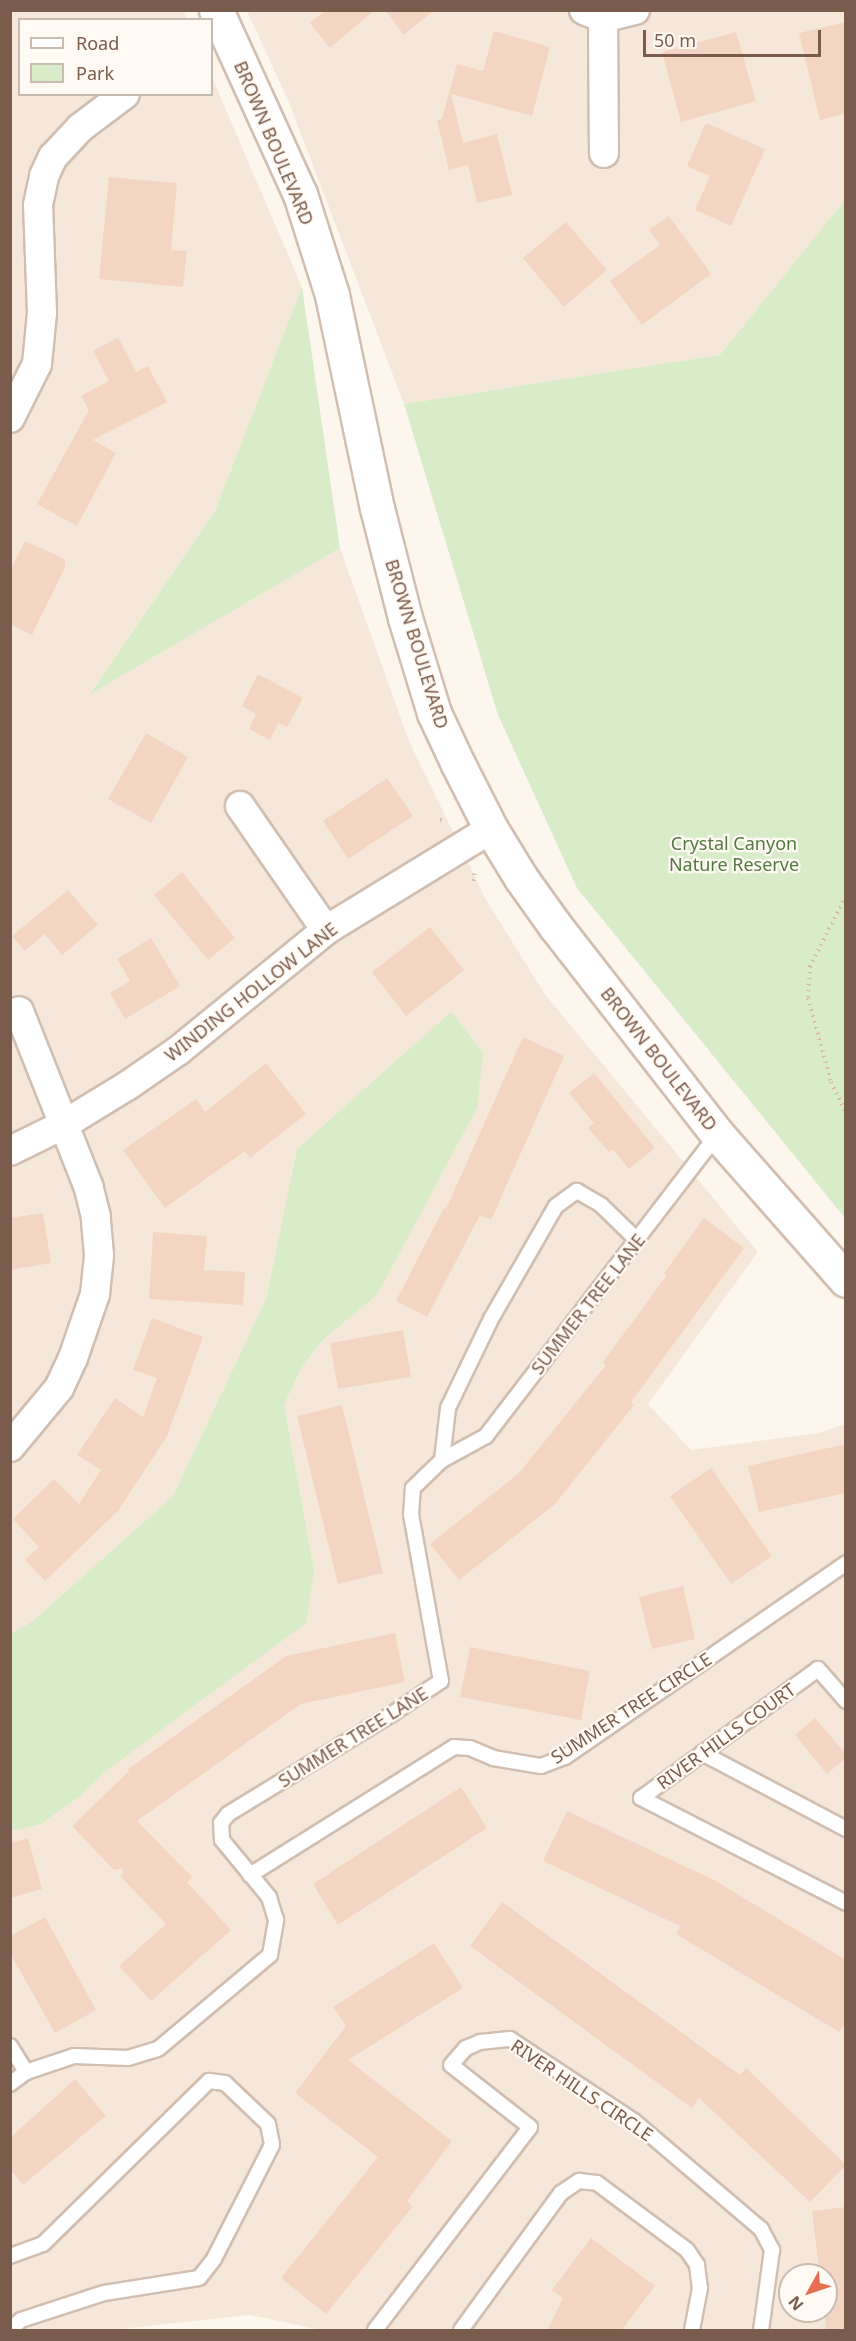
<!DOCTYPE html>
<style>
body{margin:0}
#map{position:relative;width:856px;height:2341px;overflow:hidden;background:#fdf6ec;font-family:"Noto Sans",sans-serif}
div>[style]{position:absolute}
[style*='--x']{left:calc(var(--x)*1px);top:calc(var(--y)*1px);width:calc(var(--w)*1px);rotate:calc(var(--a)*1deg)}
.residential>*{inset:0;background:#f5e8da}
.green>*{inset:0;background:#d8ecc9}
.building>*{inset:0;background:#f3d5c3}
.path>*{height:4px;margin-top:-2px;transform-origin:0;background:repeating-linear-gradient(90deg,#d9b8a5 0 1.5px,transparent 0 6px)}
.roads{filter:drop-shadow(2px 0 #d1beb0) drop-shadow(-2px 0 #d1beb0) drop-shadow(0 2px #d1beb0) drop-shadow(0 -2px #d1beb0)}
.lane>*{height:14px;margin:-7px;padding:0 7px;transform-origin:7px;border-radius:7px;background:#fff}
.street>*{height:28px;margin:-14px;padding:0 14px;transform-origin:14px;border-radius:14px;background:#fff}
.secondary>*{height:33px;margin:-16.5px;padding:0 16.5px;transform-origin:16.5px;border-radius:16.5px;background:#fff}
span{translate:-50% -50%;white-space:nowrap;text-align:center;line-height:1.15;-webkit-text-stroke:4.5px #fffaf3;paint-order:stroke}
.street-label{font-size:18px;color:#7a5c4d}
.park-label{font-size:18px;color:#537a41}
.frame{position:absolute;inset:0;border:12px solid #7a5c4d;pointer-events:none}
.legend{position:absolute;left:18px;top:18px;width:195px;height:78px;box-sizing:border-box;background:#fffaf3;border:2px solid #cabbb1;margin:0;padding:8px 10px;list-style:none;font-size:18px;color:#7a5c4d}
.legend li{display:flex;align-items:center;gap:12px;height:30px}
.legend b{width:30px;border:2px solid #cabbb1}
.north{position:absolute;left:778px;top:2263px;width:60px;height:60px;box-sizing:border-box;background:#fffaf3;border:2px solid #cabbb1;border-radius:50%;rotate:230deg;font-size:16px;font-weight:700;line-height:24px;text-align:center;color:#7a5c4d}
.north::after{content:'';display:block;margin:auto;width:21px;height:27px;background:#e76f51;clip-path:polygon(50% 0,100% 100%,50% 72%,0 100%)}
.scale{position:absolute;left:643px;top:30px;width:178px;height:27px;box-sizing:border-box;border:3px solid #7a5c4d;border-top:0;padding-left:8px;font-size:18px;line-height:21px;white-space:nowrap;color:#7a5c4d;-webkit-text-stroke:4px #fffaf3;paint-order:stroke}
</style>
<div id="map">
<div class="residential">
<div style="clip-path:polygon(evenodd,11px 11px,183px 11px,187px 19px,20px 20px,20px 94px,212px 94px,212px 77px,302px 287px,215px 511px,91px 692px,340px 548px,409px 741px,485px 898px,544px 993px,758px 1252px,648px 1404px,691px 1450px,819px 1433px,845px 1424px,845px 2330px,321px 2330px,250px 2315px,111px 2330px,11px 2330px,10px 1831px,41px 1824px,79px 1797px,314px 1570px,284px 1405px,302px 1366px,324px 1339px,377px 1295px,483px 1052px,451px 1013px,297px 1149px,266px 1299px,173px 1496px,34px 1620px,11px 1634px,11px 11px,790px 2275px,826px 2275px,826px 2311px,790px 2311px,790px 2275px)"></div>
<div style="clip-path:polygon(247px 11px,845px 11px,845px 200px,721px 355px,404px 404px,288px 100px)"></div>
</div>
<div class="green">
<div style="clip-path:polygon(845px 200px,845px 1218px,577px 888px,498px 715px,404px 404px,720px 355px)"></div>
<div style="clip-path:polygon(302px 287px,340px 548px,90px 694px,215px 511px)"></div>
<div style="clip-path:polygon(451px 1012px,483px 1052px,477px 1108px,377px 1295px,324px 1339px,302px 1366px,284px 1405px,314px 1570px,306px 1623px,107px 1770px,79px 1797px,41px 1824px,11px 1831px,11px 1634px,34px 1620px,173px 1496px,266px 1299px,297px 1149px)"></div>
</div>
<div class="building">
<div style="clip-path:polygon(326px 10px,375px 10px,330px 48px,310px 23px)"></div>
<div style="clip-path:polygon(385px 10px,434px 10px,404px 35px)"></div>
<div style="clip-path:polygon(846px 22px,846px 113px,820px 120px,799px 33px)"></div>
<div style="clip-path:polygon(494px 31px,550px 47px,532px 116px,451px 94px,463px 143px,497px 134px,512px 195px,477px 203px,468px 165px,449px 170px,437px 120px,442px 119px,457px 64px,483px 71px)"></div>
<div style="clip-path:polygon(736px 32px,756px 101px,681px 122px,662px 52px)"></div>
<div style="clip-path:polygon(706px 123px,765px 149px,731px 226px,695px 210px,710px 176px,687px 166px)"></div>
<div style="clip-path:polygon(109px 177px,177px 183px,171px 250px,187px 251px,183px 287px,99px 279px)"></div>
<div style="clip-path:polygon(669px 216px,711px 274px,642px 325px,610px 281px,660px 245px,649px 230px)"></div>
<div style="clip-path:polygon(566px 222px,607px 270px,564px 307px,523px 258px)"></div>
<div style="clip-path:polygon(118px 337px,136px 372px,148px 366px,167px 402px,93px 440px,116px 453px,77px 526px,37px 504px,89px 410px,81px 396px,109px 381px,93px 351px)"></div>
<div style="clip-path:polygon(25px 541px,65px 559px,65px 567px,32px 635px,10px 624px,10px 571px)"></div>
<div style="clip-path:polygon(258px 674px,303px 698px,287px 727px,278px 723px,270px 740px,249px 729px,256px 714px,242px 706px)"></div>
<div style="clip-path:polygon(146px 733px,188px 757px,151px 823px,108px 799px)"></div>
<div style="clip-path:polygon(387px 778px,413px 816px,348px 859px,323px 821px)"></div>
<div style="clip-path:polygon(182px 872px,235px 938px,208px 960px,154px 895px)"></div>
<div style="clip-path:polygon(68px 890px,98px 925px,62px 955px,45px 934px,25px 951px,12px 936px)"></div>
<div style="clip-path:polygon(430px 927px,464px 970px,406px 1016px,372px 972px)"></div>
<div style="clip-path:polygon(151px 938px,180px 986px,125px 1019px,110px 993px,130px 981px,117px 959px)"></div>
<div style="clip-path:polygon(523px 1037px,564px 1056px,491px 1220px,480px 1215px,427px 1317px,396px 1301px,444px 1208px,446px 1209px)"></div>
<div style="clip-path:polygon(266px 1063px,306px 1114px,250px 1158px,245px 1151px,165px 1208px,123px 1150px,196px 1099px,205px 1112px)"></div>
<div style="clip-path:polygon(594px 1073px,655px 1148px,629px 1169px,613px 1149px,609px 1152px,588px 1128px,594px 1123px,569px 1093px)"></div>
<div style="clip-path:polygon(43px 1213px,51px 1263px,10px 1270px,10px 1218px)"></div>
<div style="clip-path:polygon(704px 1218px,744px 1248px,631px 1402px,634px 1405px,555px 1504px,459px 1580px,430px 1544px,519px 1473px,606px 1365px,603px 1362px,667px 1275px,664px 1273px)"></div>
<div style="clip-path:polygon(153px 1232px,207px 1236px,204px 1270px,245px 1272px,243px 1305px,149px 1299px)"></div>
<div style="clip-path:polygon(152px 1318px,203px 1337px,167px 1436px,118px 1511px,45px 1581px,25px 1560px,39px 1547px,13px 1519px,54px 1479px,79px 1504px,101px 1470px,77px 1455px,115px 1398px,143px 1417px,157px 1378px,133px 1370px)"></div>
<div style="clip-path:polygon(403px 1330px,411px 1377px,338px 1389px,330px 1343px)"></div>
<div style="clip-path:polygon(342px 1405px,383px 1573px,338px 1584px,297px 1416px)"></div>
<div style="clip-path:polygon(846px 1444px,846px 1493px,759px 1512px,748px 1466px)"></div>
<div style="clip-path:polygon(711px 1468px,772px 1556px,731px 1584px,670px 1496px)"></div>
<div style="clip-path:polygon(683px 1586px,695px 1639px,652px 1649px,639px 1597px)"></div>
<div style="clip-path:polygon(395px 1633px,405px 1682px,301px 1704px,137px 1821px,192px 1877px,187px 1882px,231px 1930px,151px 2001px,119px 1966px,166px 1924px,120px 1876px,124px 1873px,122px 1868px,114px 1870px,72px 1826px,129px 1771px,128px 1769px,286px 1656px)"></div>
<div style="clip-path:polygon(470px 1647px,590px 1671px,581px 1720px,460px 1697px)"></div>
<div style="clip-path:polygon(815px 1718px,846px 1754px,846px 1758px,827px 1774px,795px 1735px)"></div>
<div style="clip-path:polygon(461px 1787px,487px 1828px,338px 1925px,313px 1884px)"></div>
<div style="clip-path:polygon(567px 1811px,714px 1880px,846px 1960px,846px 2022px,839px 2032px,676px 1934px,680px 1926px,543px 1861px)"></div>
<div style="clip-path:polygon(28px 1838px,42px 1889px,10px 1898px,10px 1843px)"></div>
<div style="clip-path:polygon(502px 1902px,740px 2075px,746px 2068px,846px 2165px,810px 2202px,699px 2098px,692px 2108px,470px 1946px)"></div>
<div style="clip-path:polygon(45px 1917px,96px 2010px,55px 2033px,10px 1953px,10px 1936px)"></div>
<div style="clip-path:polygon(434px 1943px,463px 1988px,348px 2060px,452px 2141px,407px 2201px,413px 2206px,326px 2314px,281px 2278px,378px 2157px,295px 2093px,346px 2026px,333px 2007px)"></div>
<div style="clip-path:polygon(75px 2079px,106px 2116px,23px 2185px,10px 2169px,10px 2138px)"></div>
<div style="clip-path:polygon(846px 2207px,846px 2331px,826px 2331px,824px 2311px,826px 2275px,820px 2275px,812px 2211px)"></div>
<div style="clip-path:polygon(591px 2238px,655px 2286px,621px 2331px,547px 2331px,563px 2298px,552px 2290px)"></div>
</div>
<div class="path">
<div style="--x:440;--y:820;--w:6;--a:9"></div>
<div style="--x:474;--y:881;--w:10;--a:-84"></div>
<div style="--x:846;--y:896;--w:79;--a:117.2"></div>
<div style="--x:810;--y:966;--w:32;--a:94"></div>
<div style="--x:808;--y:998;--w:87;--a:74.7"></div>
<div style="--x:831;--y:1082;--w:34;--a:64"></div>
</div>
<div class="roads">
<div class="lane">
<div style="--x:442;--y:1460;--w:52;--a:-83.4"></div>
<div style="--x:448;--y:1408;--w:99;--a:-64.2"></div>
<div style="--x:491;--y:1319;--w:130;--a:-60.1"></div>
<div style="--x:556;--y:1206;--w:26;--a:-36"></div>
<div style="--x:577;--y:1191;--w:28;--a:30"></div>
<div style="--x:601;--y:1205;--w:50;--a:44.2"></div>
<div style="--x:846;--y:1701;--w:43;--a:-131.2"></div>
<div style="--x:818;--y:1669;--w:219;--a:143.9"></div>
<div style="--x:641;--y:1798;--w:230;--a:27.1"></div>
<div style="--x:702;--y:1753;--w:163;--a:27.8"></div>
<div style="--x:250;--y:1875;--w:241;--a:-32.1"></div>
<div style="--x:454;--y:1747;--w:16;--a:4"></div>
<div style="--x:470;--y:1748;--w:25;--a:23"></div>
<div style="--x:493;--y:1758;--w:49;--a:9.5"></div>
<div style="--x:541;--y:1766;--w:26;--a:-21"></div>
<div style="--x:565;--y:1757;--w:341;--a:-34.6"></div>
<div style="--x:10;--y:2046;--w:31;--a:58"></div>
<div style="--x:10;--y:2084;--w:20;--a:-37"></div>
<div style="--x:26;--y:2072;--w:51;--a:-18.4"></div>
<div style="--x:74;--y:2056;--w:54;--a:2.1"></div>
<div style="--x:128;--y:2058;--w:31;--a:-17"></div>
<div style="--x:158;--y:2049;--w:146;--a:-40"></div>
<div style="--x:270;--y:1955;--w:36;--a:-80"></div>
<div style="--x:276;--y:1920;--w:24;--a:-107"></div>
<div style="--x:269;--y:1897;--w:74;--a:-129.5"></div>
<div style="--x:222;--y:1840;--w:17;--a:-93"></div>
<div style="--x:221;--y:1823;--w:11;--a:-52"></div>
<div style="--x:228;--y:1814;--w:192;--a:-31.4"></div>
<div style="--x:392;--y:1714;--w:59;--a:-34"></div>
<div style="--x:441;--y:1681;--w:169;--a:-100.2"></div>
<div style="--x:411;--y:1515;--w:27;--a:-86"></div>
<div style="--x:413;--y:1488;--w:40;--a:-44"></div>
<div style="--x:442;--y:1460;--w:50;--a:-28.6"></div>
<div style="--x:486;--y:1436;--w:379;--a:-52.5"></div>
<div style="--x:10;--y:2256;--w:35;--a:-20"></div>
<div style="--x:43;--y:2244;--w:233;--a:-44.5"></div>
<div style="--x:209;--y:2081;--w:16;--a:7"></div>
<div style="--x:225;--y:2083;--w:59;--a:43.6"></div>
<div style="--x:268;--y:2124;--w:21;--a:79"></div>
<div style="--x:272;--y:2145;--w:128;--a:117"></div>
<div style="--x:214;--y:2259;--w:24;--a:128"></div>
<div style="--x:199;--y:2278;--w:96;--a:171"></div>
<div style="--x:104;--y:2293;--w:87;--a:162"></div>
<div style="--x:21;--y:2320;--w:15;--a:138"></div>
<div style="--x:375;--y:2330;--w:255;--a:-52.6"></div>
<div style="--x:530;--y:2127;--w:100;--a:-141.9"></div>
<div style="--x:451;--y:2065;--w:23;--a:-49"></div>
<div style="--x:466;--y:2048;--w:15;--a:-23"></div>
<div style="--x:480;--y:2042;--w:30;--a:-6"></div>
<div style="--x:510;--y:2039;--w:149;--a:33.5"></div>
<div style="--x:634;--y:2121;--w:167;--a:40.4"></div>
<div style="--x:761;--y:2229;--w:24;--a:62"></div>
<div style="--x:772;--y:2250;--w:81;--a:97.8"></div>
<div style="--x:461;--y:2330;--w:170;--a:-53.9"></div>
<div style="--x:561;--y:2193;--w:22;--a:-34"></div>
<div style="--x:579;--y:2181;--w:18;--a:6"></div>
<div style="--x:597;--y:2183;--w:112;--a:36.7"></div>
<div style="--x:687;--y:2250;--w:18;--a:56"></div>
<div style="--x:697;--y:2265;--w:23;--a:83"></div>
<div style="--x:700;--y:2288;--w:43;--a:100.8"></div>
</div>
<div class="street">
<div style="--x:584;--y:10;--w:21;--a:23"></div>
<div style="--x:603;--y:18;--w:33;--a:-14"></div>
<div style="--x:603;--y:18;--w:135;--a:89.6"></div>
<div style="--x:10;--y:418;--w:60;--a:-63.4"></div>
<div style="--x:37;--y:364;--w:51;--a:-84.4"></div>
<div style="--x:42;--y:313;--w:108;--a:-92.1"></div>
<div style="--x:38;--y:205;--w:30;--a:-78"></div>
<div style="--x:44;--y:176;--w:21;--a:-65"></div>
<div style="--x:53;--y:157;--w:40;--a:-47"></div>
<div style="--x:80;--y:128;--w:56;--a:-37.1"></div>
<div style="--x:240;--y:806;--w:151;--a:55.3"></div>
<div style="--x:10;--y:1151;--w:59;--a:-26.1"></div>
<div style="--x:63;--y:1125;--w:75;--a:-31.4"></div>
<div style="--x:127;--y:1086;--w:63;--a:-34.7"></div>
<div style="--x:179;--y:1050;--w:190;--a:-39.2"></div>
<div style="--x:326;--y:930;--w:193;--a:-31.5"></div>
<div style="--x:10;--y:1447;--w:77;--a:-50.3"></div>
<div style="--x:59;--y:1388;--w:33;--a:-65"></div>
<div style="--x:73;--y:1358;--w:68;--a:-71"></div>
<div style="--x:95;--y:1294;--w:39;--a:-84"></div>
<div style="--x:99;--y:1255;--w:38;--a:-95"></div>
<div style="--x:96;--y:1217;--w:30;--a:-104"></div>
<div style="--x:89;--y:1188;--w:190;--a:-111.6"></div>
</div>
<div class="secondary">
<div style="--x:216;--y:10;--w:202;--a:65.5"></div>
<div style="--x:300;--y:194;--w:106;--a:72.4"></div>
<div style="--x:332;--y:295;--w:218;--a:78.1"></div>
<div style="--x:377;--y:508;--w:114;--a:75.7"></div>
<div style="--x:405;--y:618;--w:99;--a:73"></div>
<div style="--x:434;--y:713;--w:56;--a:64.8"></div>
<div style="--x:458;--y:764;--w:73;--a:63.1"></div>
<div style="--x:491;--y:829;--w:57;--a:58.5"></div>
<div style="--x:521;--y:878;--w:60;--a:54.5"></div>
<div style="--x:556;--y:927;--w:264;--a:52.1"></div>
<div style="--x:718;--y:1135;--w:193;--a:48.6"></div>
</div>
</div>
<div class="street-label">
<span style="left:274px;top:143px;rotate:67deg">BROWN BOULEVARD</span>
<span style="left:417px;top:644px;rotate:73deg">BROWN BOULEVARD</span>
<span style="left:251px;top:992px;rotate:-38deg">WINDING HOLLOW LANE</span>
<span style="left:659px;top:1059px;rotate:52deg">BROWN BOULEVARD</span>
<span style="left:588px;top:1304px;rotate:-52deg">SUMMER TREE LANE</span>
<span style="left:631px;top:1708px;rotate:-33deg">SUMMER TREE CIRCLE</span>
<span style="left:726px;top:1736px;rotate:-36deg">RIVER HILLS COURT</span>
<span style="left:353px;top:1737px;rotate:-32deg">SUMMER TREE LANE</span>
<span style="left:582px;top:2090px;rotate:34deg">RIVER HILLS CIRCLE</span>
</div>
<div class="park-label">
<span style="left:734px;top:854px">Crystal Canyon<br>Nature Reserve</span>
</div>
<div class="frame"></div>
<ul class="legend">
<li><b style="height:8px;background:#fff"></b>Road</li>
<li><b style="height:16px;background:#d8ecc9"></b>Park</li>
</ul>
<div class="north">N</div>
<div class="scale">50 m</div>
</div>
